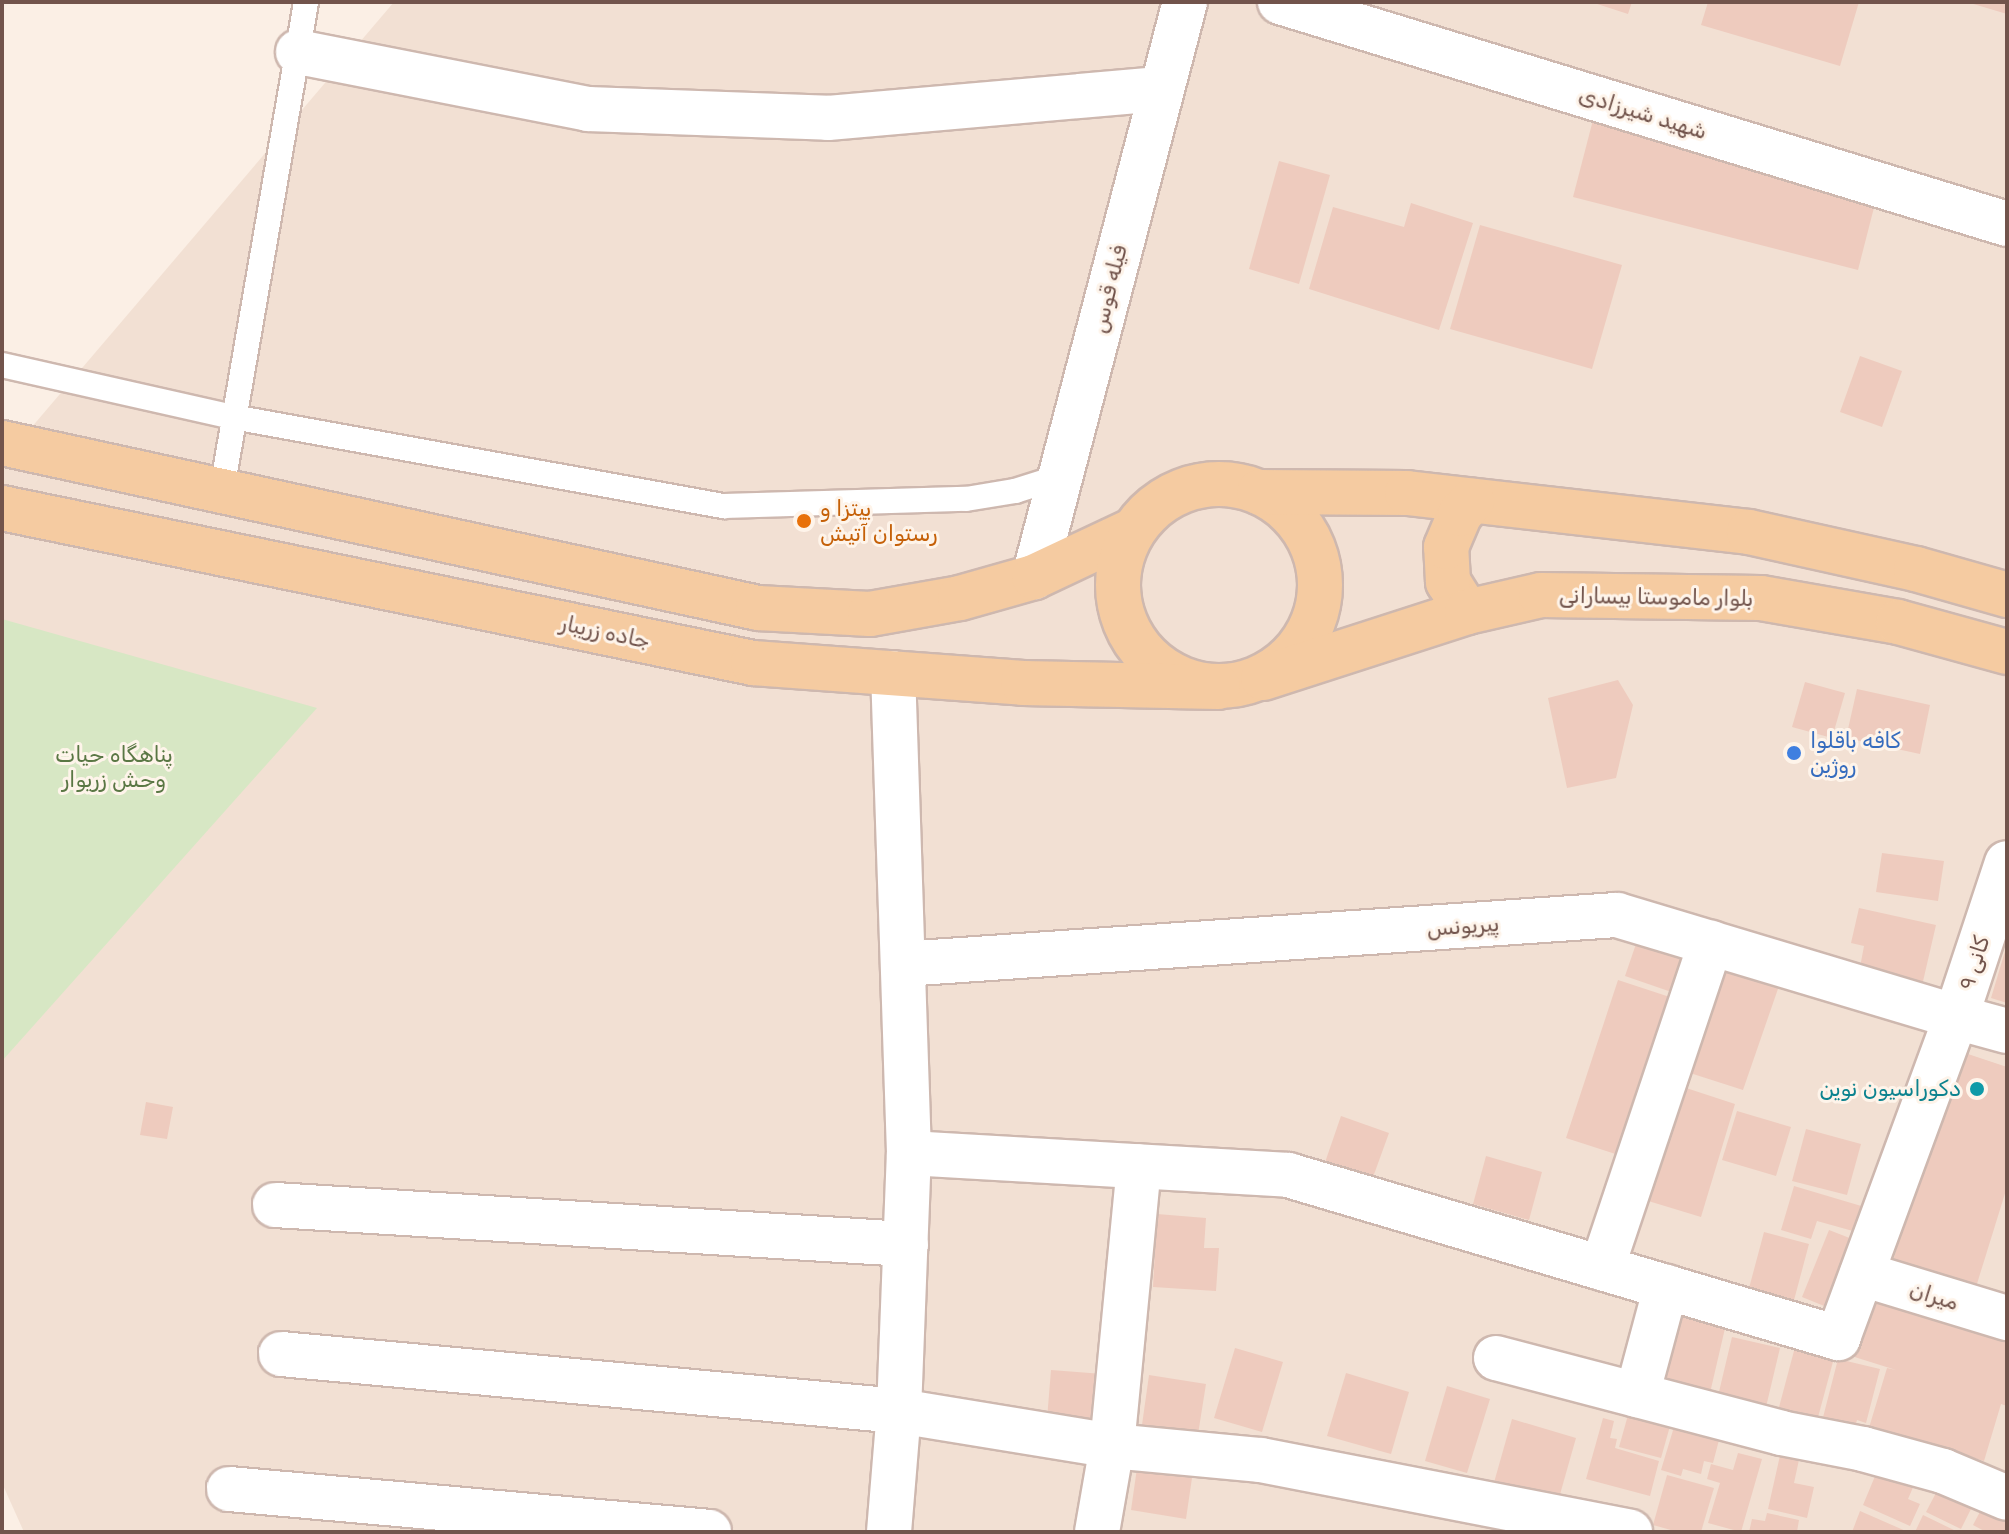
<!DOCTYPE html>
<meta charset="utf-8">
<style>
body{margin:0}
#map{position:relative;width:2009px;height:1534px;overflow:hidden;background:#fbefe5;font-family:Rubik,Cairo,sans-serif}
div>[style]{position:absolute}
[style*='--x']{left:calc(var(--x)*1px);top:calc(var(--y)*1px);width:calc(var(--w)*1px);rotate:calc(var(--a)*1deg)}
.residential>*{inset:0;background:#f2e0d3}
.green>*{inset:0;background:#d7e7c4}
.building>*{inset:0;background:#eecbbe}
.roads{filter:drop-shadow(2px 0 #ceb8af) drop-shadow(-2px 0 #ceb8af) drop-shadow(0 2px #ceb8af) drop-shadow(0 -2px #ceb8af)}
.lane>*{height:24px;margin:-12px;padding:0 12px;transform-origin:12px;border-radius:12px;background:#fff}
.street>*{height:44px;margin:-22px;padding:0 22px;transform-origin:22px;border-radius:22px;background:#fff}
.secondary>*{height:44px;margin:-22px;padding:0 22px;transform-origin:22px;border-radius:22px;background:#fff}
.primary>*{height:44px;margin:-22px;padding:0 22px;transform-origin:22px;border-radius:22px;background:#f5cba1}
.primary>.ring{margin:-22px;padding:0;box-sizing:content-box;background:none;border:44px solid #f5cba1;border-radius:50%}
.dots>*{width:22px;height:22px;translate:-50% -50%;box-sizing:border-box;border:4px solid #fef4ea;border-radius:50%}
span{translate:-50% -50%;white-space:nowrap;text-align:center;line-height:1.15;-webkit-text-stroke:6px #fef4ea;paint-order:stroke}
.street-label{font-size:22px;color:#72544c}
.food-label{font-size:22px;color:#c56008}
.left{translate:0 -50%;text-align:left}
.shop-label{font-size:22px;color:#366cbe}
.park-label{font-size:22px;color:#5a7744}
.culture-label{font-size:22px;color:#0d838f}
.right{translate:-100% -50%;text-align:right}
.frame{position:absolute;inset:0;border:4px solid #72544c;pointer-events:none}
</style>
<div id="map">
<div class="residential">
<div style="clip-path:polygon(394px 2px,2007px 2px,2007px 1532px,24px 1532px,2px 1483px,2px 462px)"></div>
</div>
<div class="green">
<div style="clip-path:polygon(2px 619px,317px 708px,2px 1061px)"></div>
</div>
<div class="building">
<div style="clip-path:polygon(1591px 2px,1632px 2px,1628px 14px)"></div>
<div style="clip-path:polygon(1708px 2px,1859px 2px,1840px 66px,1701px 25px)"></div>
<div style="clip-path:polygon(1970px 2px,2007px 2px,2007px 14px,1970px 3px)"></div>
<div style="clip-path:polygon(1594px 116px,1879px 188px,1858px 270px,1573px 197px)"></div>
<div style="clip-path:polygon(1279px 161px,1330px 175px,1299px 284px,1249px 269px)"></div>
<div style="clip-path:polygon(1411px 203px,1473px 223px,1439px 330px,1309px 289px,1333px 207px,1404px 227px)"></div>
<div style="clip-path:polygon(1480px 225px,1622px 265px,1592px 369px,1450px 329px)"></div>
<div style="clip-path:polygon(1860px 356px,1902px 371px,1882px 427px,1840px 412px)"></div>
<div style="clip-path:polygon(1618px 680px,1633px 705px,1616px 778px,1567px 788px,1548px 698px)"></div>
<div style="clip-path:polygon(1805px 682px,1845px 693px,1832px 738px,1792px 727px)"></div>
<div style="clip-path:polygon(1857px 689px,1930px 705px,1920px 754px,1846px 738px)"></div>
<div style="clip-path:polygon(1882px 853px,1944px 861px,1938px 901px,1876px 892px)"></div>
<div style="clip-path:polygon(1859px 908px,1936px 925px,1921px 990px,1858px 978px,1864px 946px,1851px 943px)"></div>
<div style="clip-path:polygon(1637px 941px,1695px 960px,1683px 996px,1625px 976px)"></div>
<div style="clip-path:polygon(2006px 948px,2007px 948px,2007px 1003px,1991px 998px)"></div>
<div style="clip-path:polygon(1727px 965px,1780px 983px,1743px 1090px,1690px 1073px)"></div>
<div style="clip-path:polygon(1618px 980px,1685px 1002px,1634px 1160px,1566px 1138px)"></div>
<div style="clip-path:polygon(1959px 1051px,2007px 1067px,2007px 1187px,1967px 1316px,1884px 1289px)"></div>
<div style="clip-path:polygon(1680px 1086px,1735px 1104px,1701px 1217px,1645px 1200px)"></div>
<div style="clip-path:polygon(146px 1102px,173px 1107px,167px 1139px,140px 1135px)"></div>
<div style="clip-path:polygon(1737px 1111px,1791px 1127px,1776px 1176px,1722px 1160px)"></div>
<div style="clip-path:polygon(1341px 1116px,1389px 1133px,1368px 1191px,1321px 1174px)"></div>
<div style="clip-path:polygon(1806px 1129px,1861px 1144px,1847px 1195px,1792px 1181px)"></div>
<div style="clip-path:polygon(1486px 1156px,1542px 1172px,1529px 1220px,1473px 1204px)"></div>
<div style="clip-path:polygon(1794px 1186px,1868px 1208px,1860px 1233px,1817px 1221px,1811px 1239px,1781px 1230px)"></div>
<div style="clip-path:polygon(1157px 1214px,1206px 1218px,1204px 1248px,1219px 1248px,1216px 1291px,1153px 1287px)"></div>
<div style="clip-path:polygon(1829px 1230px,1865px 1244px,1839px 1312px,1802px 1297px)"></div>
<div style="clip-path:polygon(1764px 1232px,1809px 1244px,1793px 1304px,1748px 1292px)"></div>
<div style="clip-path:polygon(1867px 1285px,2007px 1329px,2007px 1406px,2001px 1404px,1984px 1461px,1934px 1446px,1931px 1458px,1865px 1441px,1887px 1368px,1896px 1370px,1845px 1354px)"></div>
<div style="clip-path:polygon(1672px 1312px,1726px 1324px,1710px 1393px,1656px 1381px)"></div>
<div style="clip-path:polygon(1732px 1337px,1780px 1348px,1766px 1407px,1718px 1396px)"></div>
<div style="clip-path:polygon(1795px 1347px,1834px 1358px,1817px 1421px,1778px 1411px)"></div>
<div style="clip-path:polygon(1235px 1348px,1283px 1362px,1262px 1432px,1214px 1418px)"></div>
<div style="clip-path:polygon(1838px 1359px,1880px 1369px,1866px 1423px,1857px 1420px,1852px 1437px,1820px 1429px)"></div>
<div style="clip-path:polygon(1051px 1370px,1116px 1375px,1111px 1436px,1046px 1431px)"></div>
<div style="clip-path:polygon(1346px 1373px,1409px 1392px,1391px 1454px,1327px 1436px)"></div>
<div style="clip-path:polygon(1149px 1375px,1206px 1384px,1196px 1447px,1140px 1439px)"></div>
<div style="clip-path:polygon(1447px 1386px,1490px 1399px,1467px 1473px,1425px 1461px)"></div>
<div style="clip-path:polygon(1628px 1415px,1670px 1426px,1661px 1458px,1619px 1447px)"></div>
<div style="clip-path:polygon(1603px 1418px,1614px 1421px,1610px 1438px,1617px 1439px,1615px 1448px,1659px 1461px,1650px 1496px,1586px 1479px)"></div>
<div style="clip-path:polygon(1512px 1419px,1576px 1438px,1557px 1505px,1493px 1486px)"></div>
<div style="clip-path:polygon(1674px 1427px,1719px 1440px,1713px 1463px,1704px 1461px,1701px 1474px,1683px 1469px,1681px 1476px,1661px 1470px)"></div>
<div style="clip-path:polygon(1781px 1451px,1800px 1455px,1794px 1483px,1814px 1487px,1807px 1518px,1768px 1509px)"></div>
<div style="clip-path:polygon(1738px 1453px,1762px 1459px,1741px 1532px,1708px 1523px,1720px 1483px,1707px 1479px,1711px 1464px,1733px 1470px)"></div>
<div style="clip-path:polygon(1137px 1468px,1192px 1478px,1186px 1519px,1131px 1510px)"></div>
<div style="clip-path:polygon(1878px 1469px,1914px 1485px,1908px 1499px,1920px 1504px,1910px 1526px,1863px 1505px)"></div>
<div style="clip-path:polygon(1667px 1475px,1714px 1488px,1701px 1532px,1678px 1532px,1653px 1525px)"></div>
<div style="clip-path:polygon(1938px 1489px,1973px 1505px,1961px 1529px,1926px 1512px)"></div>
<div style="clip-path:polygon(1982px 1508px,2007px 1511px,2007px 1532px,1986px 1532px,1973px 1525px)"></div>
<div style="clip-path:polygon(1860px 1511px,1908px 1532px,1852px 1532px)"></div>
<div style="clip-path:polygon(1767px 1513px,1799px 1520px,1797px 1532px,1749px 1532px,1752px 1519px,1765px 1521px)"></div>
<div style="clip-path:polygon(1923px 1515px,1958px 1532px,1915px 1532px)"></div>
</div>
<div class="roads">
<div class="lane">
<div style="--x:2;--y:365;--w:237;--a:12.7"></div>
<div style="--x:233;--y:417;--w:499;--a:10.3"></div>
<div style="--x:724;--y:506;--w:242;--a:-1.7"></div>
<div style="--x:966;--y:499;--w:50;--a:-9.3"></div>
<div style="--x:1015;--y:491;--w:49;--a:-17.7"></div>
<div style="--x:222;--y:489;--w:494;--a:-80.2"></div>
</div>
<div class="street">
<div style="--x:1280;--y:2;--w:760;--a:16.98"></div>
<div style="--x:298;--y:52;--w:296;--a:11.1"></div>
<div style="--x:588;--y:109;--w:240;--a:2.1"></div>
<div style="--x:828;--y:118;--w:333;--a:-5"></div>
<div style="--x:903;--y:964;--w:716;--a:-3.93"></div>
<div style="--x:1617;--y:915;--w:354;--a:16.7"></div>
<div style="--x:909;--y:1153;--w:380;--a:3.3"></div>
<div style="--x:1288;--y:1175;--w:574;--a:16.51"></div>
<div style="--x:1838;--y:1338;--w:342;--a:-69.8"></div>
<div style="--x:1956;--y:1017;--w:162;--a:-71.7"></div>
<div style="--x:275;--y:1205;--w:632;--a:3.54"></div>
<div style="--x:1602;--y:1268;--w:343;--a:-71.5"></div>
<div style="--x:1862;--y:1274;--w:152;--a:16.9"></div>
<div style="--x:281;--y:1354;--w:621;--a:5.27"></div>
<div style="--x:899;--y:1411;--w:216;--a:9.3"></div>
<div style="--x:1112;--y:1446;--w:150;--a:5.4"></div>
<div style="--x:1261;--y:1460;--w:376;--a:11"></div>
<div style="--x:1496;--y:1358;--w:295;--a:14.7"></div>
<div style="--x:1781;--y:1433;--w:84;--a:11"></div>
<div style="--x:1863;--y:1449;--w:83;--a:15.4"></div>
<div style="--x:1943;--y:1471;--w:69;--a:22.9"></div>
<div style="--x:1637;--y:1395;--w:112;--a:-75"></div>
<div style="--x:229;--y:1489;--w:482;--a:5.1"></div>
<div style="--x:889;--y:1532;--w:121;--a:-85.3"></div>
<div style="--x:899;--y:1411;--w:258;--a:-87.8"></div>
<div style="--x:909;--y:1153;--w:480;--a:-91.9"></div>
<div style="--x:1097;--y:1532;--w:87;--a:-80.1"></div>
<div style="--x:1112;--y:1446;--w:281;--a:-84.5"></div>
</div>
<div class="secondary">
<div style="--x:1034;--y:577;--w:594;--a:-75.29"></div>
<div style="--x:1956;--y:1017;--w:53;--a:15.4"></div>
</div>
<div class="primary">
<div style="--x:2;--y:443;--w:774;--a:12.31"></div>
<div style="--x:758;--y:608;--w:112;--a:3.1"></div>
<div style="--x:870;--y:614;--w:91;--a:-10.1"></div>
<div style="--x:960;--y:598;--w:77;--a:-15.8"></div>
<div style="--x:1034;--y:577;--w:110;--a:-25.2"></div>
<div class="ring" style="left:1118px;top:484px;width:158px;height:158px"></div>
<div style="--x:1259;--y:492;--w:148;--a:0.4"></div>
<div style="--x:1407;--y:493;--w:344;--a:6.5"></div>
<div style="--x:1749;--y:532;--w:171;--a:12.5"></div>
<div style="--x:1916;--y:569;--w:95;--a:15.9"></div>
<div style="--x:2;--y:508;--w:767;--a:11.66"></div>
<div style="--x:753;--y:663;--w:271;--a:4.2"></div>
<div style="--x:1023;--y:683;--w:195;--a:1.2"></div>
<div style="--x:1467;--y:612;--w:36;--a:-122"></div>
<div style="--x:1448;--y:582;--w:35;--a:-93"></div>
<div style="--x:1446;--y:547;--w:36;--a:-67"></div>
<div style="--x:1460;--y:514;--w:18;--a:-47"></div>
<div style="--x:1263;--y:678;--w:214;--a:-17.9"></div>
<div style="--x:1467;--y:612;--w:76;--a:-12.9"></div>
<div style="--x:1541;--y:595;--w:220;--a:0.8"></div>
<div style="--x:1761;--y:598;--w:139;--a:9.9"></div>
<div style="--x:1898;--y:622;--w:113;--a:15.4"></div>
</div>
</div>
<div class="dots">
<div style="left:804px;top:521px;background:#e8710a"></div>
<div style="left:1794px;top:753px;background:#3f7fe0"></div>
<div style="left:1977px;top:1089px;background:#0f9aa8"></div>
</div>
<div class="street-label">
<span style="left:1643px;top:113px;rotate:17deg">شهید شیرزادی</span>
<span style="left:1109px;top:289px;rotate:-76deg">فیله قوس</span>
<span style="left:1656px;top:597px;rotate:1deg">بلوار ماموستا بیسارانی</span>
<span style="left:605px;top:632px;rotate:12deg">جاده زریبار</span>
<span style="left:1463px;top:926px;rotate:-4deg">پیریونس</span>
<span style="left:1974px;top:963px;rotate:-72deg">کانی ۹</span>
<span style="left:1934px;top:1296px;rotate:17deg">میران</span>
</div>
<div class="food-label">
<span class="left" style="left:820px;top:521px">پیتزا و<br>رستوان آتیش</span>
</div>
<div class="shop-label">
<span class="left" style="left:1810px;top:753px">کافه باقلوا<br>روژین</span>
</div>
<div class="park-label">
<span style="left:114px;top:767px">پناهگاه حیات<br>وحش زریوار</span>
</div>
<div class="culture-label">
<span class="right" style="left:1961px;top:1089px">دکوراسیون نوین</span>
</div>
<div class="frame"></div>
</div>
